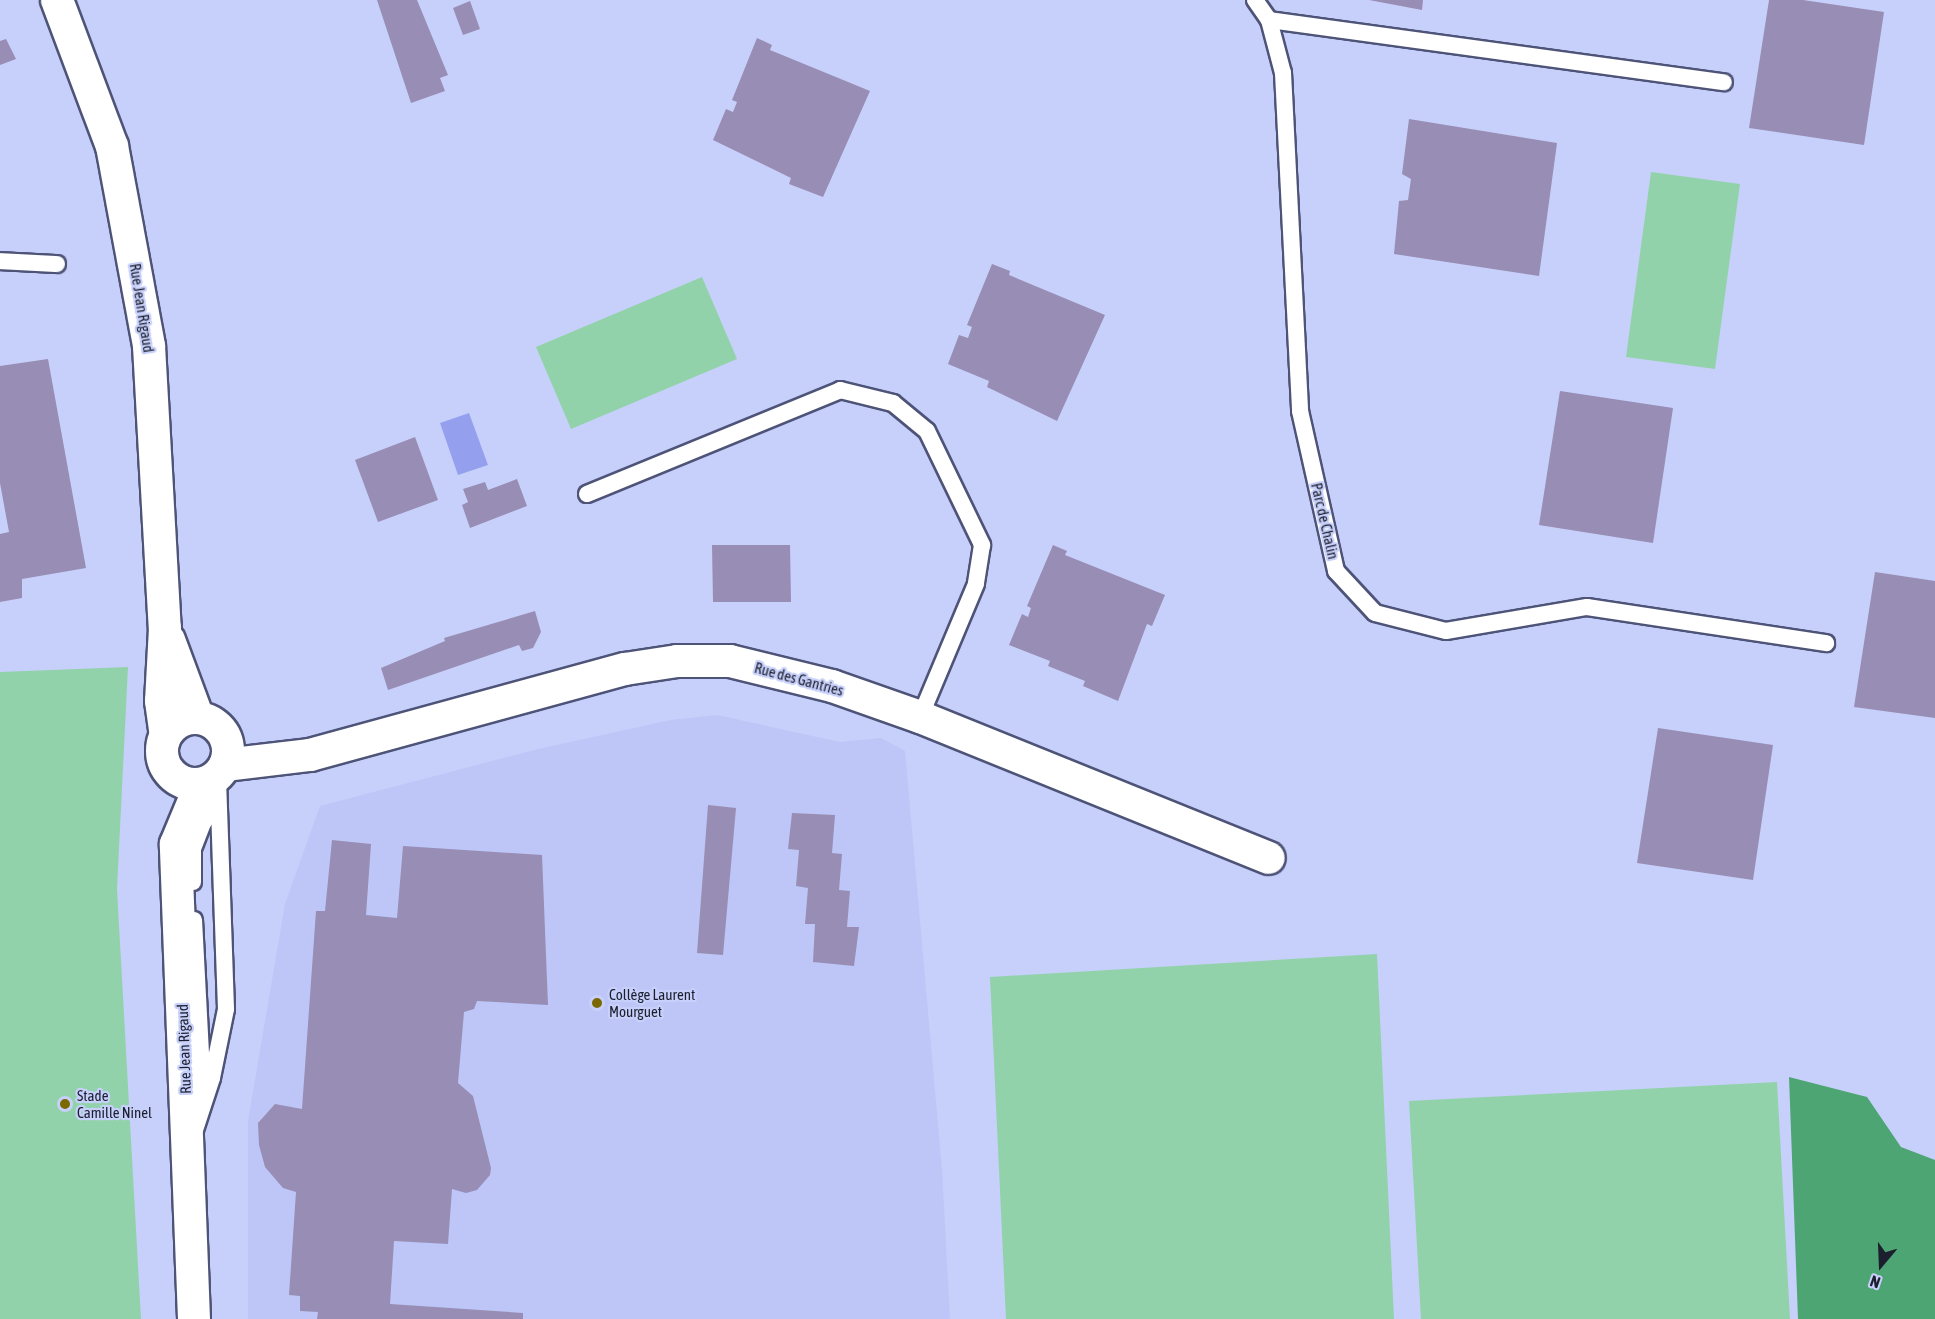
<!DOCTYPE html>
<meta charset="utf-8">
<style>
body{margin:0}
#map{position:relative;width:1935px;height:1319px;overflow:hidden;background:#c7d0fa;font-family:"Asap Condensed",sans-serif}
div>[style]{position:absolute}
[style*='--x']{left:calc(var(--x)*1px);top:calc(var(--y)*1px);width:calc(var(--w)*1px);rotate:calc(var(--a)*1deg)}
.built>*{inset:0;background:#bdc6f7}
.green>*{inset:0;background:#92d2aa}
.forest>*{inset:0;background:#4ea574}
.water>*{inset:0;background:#94a0ed}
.building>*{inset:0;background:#978db5}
.roads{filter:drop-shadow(2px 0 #4e5478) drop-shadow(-2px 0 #4e5478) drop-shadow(0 2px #4e5478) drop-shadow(0 -2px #4e5478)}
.service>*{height:16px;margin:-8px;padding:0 8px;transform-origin:8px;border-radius:8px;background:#fff}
.minor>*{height:32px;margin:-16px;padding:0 16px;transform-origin:16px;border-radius:16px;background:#fff}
.minor>.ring{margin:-16px;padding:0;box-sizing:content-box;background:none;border:32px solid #fff;border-radius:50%}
.dots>*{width:16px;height:16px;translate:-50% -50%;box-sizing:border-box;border:3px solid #c7d0fa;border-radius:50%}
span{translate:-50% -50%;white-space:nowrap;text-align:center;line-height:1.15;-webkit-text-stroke:4.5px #c7d0fa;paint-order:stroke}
.street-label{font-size:15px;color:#1c1f2e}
.poi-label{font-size:15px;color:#1c1f2e}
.left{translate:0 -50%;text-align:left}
.north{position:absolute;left:1851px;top:1235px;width:60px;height:60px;-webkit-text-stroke:4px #c7d0fa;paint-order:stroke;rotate:199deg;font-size:16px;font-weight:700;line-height:24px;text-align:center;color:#1c1f2e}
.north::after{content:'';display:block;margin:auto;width:21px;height:27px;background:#1c1f2e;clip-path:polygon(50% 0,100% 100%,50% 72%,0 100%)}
</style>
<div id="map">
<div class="built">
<div style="clip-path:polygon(717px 715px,840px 742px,881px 738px,905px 751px,942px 1170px,950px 1319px,248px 1319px,248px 1121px,285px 904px,320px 806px,538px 749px,671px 720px)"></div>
</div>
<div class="green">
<div style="clip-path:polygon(1651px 172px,1740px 184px,1715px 369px,1626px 357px)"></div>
<div style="clip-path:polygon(702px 277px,737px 359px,571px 429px,536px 347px)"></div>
<div style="clip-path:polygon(128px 667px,117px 889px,141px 1319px,0 1319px,0 672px)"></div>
<div style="clip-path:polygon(1377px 954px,1394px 1319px,1006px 1319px,990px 977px)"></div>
<div style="clip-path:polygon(1777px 1082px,1790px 1319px,1421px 1319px,1409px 1101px)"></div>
</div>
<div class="forest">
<div style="clip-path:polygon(1789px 1077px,1867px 1097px,1901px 1147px,1935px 1160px,1935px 1319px,1798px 1319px)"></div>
</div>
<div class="water">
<div style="clip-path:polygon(469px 413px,488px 465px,458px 475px,440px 423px)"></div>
</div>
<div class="building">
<div style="clip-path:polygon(377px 0,417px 0,448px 75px,440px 78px,445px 91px,411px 103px)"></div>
<div style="clip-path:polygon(1369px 0,1423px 0,1422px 10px)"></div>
<div style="clip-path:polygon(1769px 0,1803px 0,1884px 12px,1864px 145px,1749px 128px)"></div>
<div style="clip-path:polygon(470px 1px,480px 29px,463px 35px,453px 8px)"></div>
<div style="clip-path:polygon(757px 38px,772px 45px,770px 50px,870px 91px,823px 197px,789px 184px,791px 178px,713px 140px,726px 109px,733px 112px,737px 102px,732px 100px)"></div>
<div style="clip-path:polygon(6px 39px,16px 59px,0 65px,0 41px)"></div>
<div style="clip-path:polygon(1409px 119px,1557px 143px,1539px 276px,1394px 254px,1399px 201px,1408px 200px,1411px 179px,1402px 174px)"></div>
<div style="clip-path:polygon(992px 264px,1010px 271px,1009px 275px,1105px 315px,1057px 421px,987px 387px,989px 381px,948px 364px,959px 335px,968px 338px,972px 327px,967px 325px)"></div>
<div style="clip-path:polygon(48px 359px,86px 568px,22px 579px,22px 598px,0 602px,0 534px,9px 532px,0 483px,0 366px)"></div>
<div style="clip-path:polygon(1560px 391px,1673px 408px,1653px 543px,1539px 525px)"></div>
<div style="clip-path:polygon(415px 437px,438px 500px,378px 522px,355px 460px)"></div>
<div style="clip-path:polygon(517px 479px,527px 506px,470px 528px,462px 505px,468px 502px,463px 489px,485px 482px,488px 490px)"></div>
<div style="clip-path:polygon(712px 545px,790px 545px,791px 602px,713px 602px)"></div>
<div style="clip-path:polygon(1053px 545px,1067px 551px,1065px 555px,1165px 595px,1152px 626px,1147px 624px,1118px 701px,1083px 686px,1085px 681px,1048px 666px,1050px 661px,1009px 645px,1022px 614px,1028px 617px,1031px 608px,1027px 606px)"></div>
<div style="clip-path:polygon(1875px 572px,1935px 581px,1935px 718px,1854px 707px)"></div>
<div style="clip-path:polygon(535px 611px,541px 632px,533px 648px,522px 651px,519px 645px,388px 690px,381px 668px,445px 641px,444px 638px)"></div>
<div style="clip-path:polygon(1658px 728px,1773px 745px,1753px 880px,1637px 863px)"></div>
<div style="clip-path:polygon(708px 805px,736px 808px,723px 955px,697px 953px)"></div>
<div style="clip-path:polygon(792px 813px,835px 815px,832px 853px,842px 854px,839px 890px,850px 891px,847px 927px,859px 927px,854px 966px,813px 962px,815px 924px,805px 924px,808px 888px,796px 886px,799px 850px,788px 849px)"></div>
<div style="clip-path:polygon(332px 840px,371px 844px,366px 915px,397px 918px,403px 846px,542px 855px,548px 1005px,477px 1001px,474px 1009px,464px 1012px,458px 1083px,473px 1096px,491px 1168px,490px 1175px,477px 1190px,466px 1193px,452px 1189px,448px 1244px,394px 1241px,390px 1304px,523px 1313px,523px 1319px,317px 1319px,318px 1312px,300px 1311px,300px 1296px,289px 1295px,296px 1192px,283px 1188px,265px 1167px,259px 1145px,258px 1123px,275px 1104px,302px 1109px,316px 911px,325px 911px)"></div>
</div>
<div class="roads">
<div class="service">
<div style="--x:1255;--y:0;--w:24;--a:55"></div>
<div style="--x:1269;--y:20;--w:55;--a:75.2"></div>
<div style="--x:1283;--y:73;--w:338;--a:87.1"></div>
<div style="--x:1300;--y:411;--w:164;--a:77.3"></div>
<div style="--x:1336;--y:571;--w:57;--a:47.1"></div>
<div style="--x:1375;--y:613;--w:73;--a:14.2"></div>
<div style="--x:1446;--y:631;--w:143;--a:-9.7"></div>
<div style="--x:1587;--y:607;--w:242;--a:8.6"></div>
<div style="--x:1269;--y:20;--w:459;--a:7.8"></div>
<div style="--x:0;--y:261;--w:57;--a:3"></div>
<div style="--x:587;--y:494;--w:274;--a:-22.3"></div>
<div style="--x:840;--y:390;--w:55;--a:13.8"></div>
<div style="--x:893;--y:403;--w:44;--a:39.5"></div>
<div style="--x:927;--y:431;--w:127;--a:64.2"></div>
<div style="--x:982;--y:545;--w:39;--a:99"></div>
<div style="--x:976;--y:584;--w:144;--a:112.8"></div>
<div style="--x:193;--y:882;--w:33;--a:-90"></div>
<div style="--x:193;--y:849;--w:28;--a:-69"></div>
<div style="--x:203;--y:823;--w:24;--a:-54"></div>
<div style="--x:194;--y:920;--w:169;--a:87"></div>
<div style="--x:195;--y:1130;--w:55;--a:-71.9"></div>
<div style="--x:212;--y:1078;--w:70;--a:-78.5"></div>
<div style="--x:226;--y:1009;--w:233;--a:-92"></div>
</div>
<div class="minor">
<div style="--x:57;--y:0;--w:156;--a:69.4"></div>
<div style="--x:112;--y:146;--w:203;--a:79.5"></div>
<div style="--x:149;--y:346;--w:282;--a:86.8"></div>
<div style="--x:165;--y:628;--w:73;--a:93.1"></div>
<div style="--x:161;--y:701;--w:34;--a:82"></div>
<div style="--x:169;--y:640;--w:83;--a:69.6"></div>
<div class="ring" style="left:162px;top:718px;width:34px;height:34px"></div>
<div style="--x:225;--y:765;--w:86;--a:-6.7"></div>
<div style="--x:310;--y:755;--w:327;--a:-15.3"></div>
<div style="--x:625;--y:669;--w:53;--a:-8.7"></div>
<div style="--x:677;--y:661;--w:53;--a:0"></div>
<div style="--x:730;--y:661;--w:105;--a:13.8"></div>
<div style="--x:832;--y:686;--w:93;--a:19.4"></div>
<div style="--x:920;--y:717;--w:376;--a:22"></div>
<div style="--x:194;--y:1319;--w:475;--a:-92.2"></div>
<div style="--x:176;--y:844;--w:65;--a:-67.4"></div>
</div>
</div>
<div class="dots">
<div style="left:597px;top:1003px;background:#7b6800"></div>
<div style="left:65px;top:1104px;background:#7b6800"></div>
</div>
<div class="street-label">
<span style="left:142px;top:308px;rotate:81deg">Rue Jean Rigaud</span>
<span style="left:1325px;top:521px;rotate:77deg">Parc de Chalin</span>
<span style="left:799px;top:679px;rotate:15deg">Rue des Gantries</span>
<span style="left:184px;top:1049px;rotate:-92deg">Rue Jean Rigaud</span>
</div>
<div class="poi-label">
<span class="left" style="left:609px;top:1003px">Collège Laurent<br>Mourguet</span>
<span class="left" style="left:77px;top:1104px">Stade<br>Camille Ninel</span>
</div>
<div class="north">N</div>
</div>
